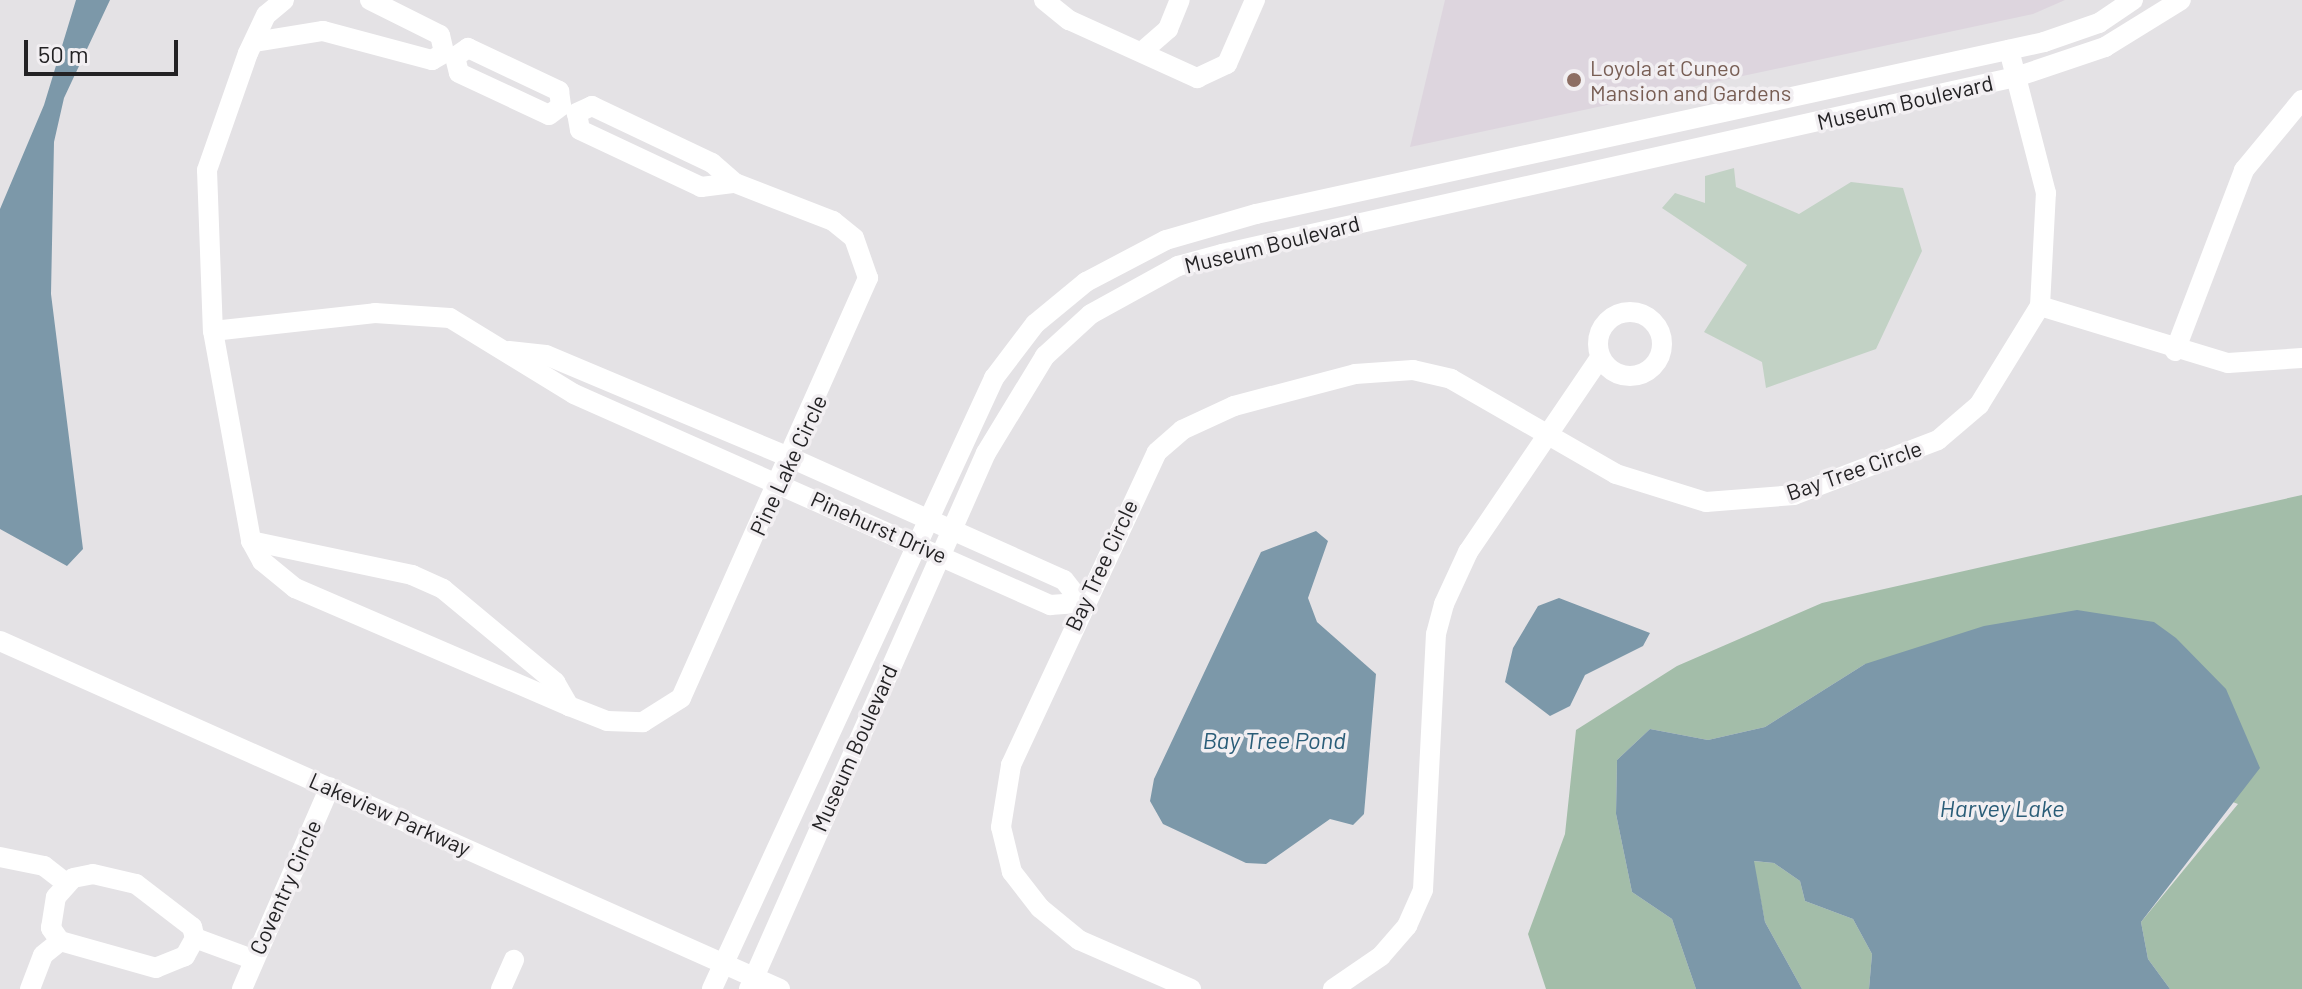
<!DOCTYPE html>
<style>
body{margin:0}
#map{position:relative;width:2302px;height:989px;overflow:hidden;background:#e4e2e5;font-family:Barlow,sans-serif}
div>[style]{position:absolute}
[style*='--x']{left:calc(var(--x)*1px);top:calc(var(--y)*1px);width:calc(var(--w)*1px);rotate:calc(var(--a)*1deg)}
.built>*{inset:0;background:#ddd5de}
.green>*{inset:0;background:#c2d2c5}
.forest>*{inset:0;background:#a3bda9}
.water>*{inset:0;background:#7c98a9}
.minor>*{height:20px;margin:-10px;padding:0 10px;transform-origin:10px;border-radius:10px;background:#fff}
.minor>.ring{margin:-10px;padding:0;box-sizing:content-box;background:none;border:20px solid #fff;border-radius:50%}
.dots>*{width:22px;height:22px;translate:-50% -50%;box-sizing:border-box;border:4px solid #f2eff2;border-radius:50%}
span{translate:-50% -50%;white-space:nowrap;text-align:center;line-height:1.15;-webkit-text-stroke:7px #f2eff2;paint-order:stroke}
.education-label{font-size:22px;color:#785e54}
.left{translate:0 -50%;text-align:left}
.street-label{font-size:22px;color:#232224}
.water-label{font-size:24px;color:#2a5d78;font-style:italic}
.scale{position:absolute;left:24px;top:40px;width:154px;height:36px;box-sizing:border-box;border:4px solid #232224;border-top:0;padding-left:10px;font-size:24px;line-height:28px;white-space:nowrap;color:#232224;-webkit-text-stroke:6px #f2eff2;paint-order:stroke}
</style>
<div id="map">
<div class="built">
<div style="clip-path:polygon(1445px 0,2065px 0,2033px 14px,1410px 147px)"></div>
</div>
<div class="green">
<div style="clip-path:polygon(1734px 168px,1736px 187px,1799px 214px,1851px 182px,1903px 188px,1922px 251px,1876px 349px,1766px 388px,1762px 362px,1704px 332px,1747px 265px,1662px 208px,1675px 193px,1705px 203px,1705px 176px)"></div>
</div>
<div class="forest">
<div style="clip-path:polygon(2302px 495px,2302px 989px,2170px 989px,2148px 959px,2141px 922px,2238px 804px,1865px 664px,1765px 727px,1708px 740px,1650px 729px,1617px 760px,1616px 814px,1632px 892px,1672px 919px,1696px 989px,1546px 989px,1528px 934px,1565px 834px,1576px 730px,1677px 666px,1822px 603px)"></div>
<div style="clip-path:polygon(1753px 861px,1774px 863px,1800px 881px,1805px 901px,1853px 919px,1872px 954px,1869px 989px,1802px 989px,1765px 922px)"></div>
</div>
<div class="water">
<div style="clip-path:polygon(76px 0,110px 0,64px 98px,54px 142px,51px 294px,83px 549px,67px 566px,0 529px,0 209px,44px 105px)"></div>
<div style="clip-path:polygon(1316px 531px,1328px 541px,1308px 598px,1317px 622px,1376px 674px,1364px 814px,1353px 825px,1330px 819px,1266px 864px,1246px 863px,1163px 824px,1150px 801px,1154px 779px,1261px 552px)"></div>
<div style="clip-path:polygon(1559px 598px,1650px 633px,1643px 646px,1585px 675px,1570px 706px,1550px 716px,1505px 682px,1513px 648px,1538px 606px)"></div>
<div style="clip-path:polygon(2077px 610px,2154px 622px,2176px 638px,2226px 689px,2260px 768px,2141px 922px,2148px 959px,2170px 989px,1869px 989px,1872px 954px,1853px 919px,1805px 901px,1800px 881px,1774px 863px,1754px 861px,1765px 922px,1802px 989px,1696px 989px,1672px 919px,1632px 892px,1616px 814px,1617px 760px,1650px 729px,1708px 740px,1765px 727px,1865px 664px,1984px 626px)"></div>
</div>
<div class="minor">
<div style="--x:284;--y:0;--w:23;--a:140"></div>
<div style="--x:266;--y:15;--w:42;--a:115.3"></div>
<div style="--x:248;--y:53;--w:124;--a:109.3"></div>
<div style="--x:207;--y:170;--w:161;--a:87.9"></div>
<div style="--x:213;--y:331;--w:213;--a:79.7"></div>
<div style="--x:251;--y:541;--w:23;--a:61"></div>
<div style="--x:262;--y:561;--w:43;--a:39.3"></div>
<div style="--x:295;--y:588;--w:298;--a:23.3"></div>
<div style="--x:569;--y:706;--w:41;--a:21.5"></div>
<div style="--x:607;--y:721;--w:36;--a:2"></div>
<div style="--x:643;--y:722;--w:45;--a:-32.3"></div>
<div style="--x:681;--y:698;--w:460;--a:-66"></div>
<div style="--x:868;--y:278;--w:42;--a:-109.3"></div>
<div style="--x:854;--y:238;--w:27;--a:-141"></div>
<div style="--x:833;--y:221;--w:105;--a:-158.8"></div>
<div style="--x:735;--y:183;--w:30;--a:-139"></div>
<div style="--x:712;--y:163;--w:133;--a:-154.6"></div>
<div style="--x:592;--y:106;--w:17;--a:155"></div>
<div style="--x:370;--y:0;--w:78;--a:26.6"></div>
<div style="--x:440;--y:35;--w:18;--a:77"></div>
<div style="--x:1044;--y:0;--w:32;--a:39"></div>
<div style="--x:1069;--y:20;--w:141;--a:24.4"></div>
<div style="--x:1197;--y:78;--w:33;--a:-25"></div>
<div style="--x:1227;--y:64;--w:70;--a:-66.4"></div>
<div style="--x:255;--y:42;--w:69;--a:-9.2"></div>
<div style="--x:323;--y:31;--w:113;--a:14.9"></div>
<div style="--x:432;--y:60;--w:14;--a:-30"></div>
<div style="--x:1144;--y:50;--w:32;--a:-41"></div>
<div style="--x:1168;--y:29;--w:31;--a:-68"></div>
<div style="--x:455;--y:57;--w:16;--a:-35"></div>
<div style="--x:468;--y:48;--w:101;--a:25.3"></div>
<div style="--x:559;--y:91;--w:15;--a:82"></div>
<div style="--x:455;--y:57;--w:16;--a:76"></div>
<div style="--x:459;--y:73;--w:99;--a:25"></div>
<div style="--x:549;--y:115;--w:15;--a:-37"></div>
<div style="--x:577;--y:113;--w:17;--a:80"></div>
<div style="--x:580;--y:130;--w:134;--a:25.2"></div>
<div style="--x:701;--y:187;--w:34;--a:-7"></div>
<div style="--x:2040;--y:306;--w:196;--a:16.9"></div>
<div style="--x:2228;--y:363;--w:74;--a:-3.9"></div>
<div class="ring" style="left:1598px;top:312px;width:44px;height:44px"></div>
<div style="--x:213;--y:331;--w:163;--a:-6.3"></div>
<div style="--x:375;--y:313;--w:75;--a:3.8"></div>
<div style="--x:450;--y:318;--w:145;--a:31.5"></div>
<div style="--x:574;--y:394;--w:521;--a:23.91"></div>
<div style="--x:1050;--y:605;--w:32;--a:-4"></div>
<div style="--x:509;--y:351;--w:37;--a:6"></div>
<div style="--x:546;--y:355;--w:266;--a:22.8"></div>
<div style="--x:791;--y:458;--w:299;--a:24.1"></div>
<div style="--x:1064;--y:580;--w:29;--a:52"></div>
<div style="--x:2175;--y:351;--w:194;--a:-69.1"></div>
<div style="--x:2244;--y:170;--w:91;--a:-50.4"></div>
<div style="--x:251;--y:541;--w:165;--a:11.9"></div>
<div style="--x:412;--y:575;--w:34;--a:24"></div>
<div style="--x:443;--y:589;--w:146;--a:39.7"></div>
<div style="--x:555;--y:682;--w:28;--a:60"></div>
<div style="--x:0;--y:641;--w:854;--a:24.04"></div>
<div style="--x:0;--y:857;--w:45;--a:11.6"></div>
<div style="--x:44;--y:866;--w:28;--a:38"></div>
<div style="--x:93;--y:874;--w:44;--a:13.1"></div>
<div style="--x:136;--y:884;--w:71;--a:37.5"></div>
<div style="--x:192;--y:927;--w:11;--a:75"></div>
<div style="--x:195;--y:938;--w:21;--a:119"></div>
<div style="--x:185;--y:956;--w:31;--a:158"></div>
<div style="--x:156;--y:968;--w:100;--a:-164.3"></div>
<div style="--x:60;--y:941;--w:16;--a:-125"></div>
<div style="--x:51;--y:928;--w:31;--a:-81"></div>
<div style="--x:56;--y:897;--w:25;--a:-48"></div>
<div style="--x:73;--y:878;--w:20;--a:-11"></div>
<div style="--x:195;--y:938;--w:61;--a:20.2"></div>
<div style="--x:30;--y:989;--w:36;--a:-69"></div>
<div style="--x:43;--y:955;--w:22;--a:-39"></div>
<div style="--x:242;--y:989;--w:220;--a:-66.5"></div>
<div style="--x:501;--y:989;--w:32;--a:-66"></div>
<div style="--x:712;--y:989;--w:673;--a:-65.22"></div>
<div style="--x:994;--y:378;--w:68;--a:-52.8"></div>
<div style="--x:1035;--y:324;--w:66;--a:-39.5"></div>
<div style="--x:1086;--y:282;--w:90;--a:-27.7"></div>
<div style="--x:1166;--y:240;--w:94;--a:-16.1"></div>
<div style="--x:1256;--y:214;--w:807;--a:-12.31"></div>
<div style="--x:2044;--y:42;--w:58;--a:-19.1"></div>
<div style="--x:2099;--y:23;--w:41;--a:-34.1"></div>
<div style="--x:749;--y:989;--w:586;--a:-66.15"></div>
<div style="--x:986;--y:453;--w:114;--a:-58.7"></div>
<div style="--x:1045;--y:356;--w:62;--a:-42.4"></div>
<div style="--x:1091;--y:314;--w:99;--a:-28.9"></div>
<div style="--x:1178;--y:266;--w:46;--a:-15.3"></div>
<div style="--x:1222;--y:254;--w:813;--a:-12.57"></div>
<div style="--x:2016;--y:77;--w:94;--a:-18.6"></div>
<div style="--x:2105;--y:47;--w:89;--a:-31.7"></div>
<div style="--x:1191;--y:989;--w:122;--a:-156.4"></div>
<div style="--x:1079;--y:940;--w:50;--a:-140.6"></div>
<div style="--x:1040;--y:908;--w:46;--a:-127.9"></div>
<div style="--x:1012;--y:872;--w:46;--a:-103.7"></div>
<div style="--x:1001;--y:827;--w:63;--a:-80.8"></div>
<div style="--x:1011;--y:765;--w:345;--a:-65"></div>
<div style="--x:1157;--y:452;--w:33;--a:-41"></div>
<div style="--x:1182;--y:430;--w:57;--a:-24.8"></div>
<div style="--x:1234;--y:406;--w:125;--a:-14.8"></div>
<div style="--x:1355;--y:374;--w:58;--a:-3.9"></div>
<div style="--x:1413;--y:370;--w:39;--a:13"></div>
<div style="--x:1451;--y:379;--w:190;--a:29.9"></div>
<div style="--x:1616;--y:474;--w:94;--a:17.3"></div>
<div style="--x:1706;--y:502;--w:88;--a:-4.5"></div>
<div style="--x:1794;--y:495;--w:154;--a:-20.9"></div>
<div style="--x:1938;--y:440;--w:54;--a:-40.5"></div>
<div style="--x:1979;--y:405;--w:116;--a:-58.4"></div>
<div style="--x:2040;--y:306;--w:113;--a:-87"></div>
<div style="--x:2046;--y:193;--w:148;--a:-104.5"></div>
<div style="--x:1333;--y:989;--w:58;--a:-34.5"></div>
<div style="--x:1381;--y:956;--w:40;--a:-49"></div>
<div style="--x:1407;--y:926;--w:39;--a:-66"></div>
<div style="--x:1423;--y:890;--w:256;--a:-87.1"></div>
<div style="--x:1436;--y:634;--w:31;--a:-75"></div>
<div style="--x:1444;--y:604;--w:57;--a:-65.2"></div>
<div style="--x:1468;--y:552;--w:235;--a:-55.8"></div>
</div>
<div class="dots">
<div style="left:1574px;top:80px;background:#8d6e63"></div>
</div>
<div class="education-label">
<span class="left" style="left:1590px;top:80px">Loyola at Cuneo<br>Mansion and Gardens</span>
</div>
<div class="street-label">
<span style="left:1905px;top:102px;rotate:-13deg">Museum Boulevard</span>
<span style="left:1272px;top:244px;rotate:-14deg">Museum Boulevard</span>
<span style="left:788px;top:465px;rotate:-65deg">Pine Lake Circle</span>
<span style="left:1854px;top:470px;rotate:-19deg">Bay Tree Circle</span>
<span style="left:879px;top:527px;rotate:24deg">Pinehurst Drive</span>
<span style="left:1101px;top:565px;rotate:-65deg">Bay Tree Circle</span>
<span style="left:854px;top:748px;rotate:-66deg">Museum Boulevard</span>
<span style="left:390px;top:814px;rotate:24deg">Lakeview Parkway</span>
<span style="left:285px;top:887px;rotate:-66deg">Coventry Circle</span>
</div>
<div class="water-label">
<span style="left:1274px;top:740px">Bay Tree Pond</span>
<span style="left:2002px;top:808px">Harvey Lake</span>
</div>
<div class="scale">50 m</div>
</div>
